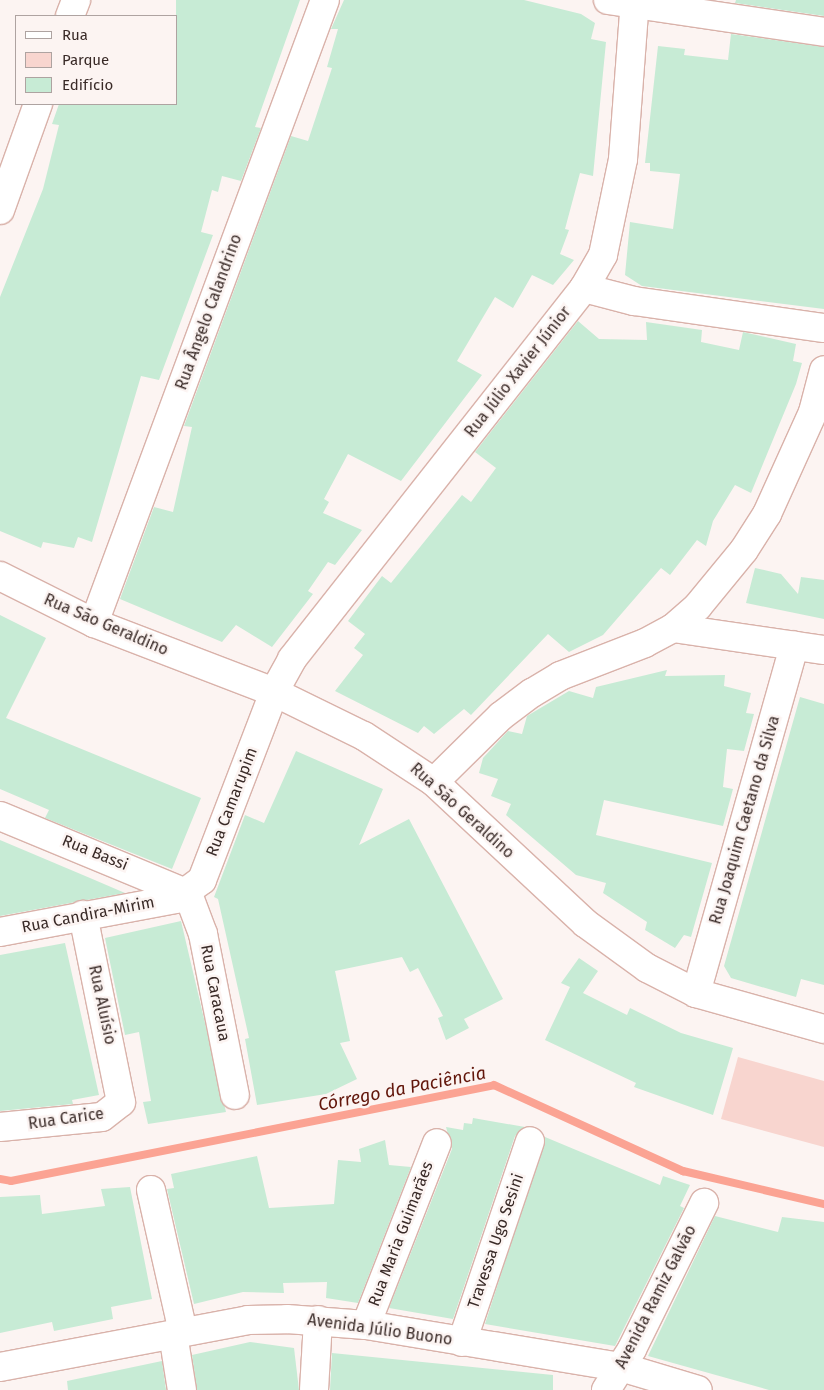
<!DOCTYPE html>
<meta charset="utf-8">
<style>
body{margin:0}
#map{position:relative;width:824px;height:1390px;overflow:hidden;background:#fcf4f2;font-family:"Fira Sans",sans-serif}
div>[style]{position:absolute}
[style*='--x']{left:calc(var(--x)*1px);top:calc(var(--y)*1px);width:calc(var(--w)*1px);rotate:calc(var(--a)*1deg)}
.green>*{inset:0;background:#f8d5cf}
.stream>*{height:8px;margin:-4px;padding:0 4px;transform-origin:4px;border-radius:4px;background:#fba393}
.building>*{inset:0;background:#c7ebd5}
.roads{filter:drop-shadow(1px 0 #d9b2aa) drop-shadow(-1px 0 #d9b2aa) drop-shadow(0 1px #d9b2aa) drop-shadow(0 -1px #d9b2aa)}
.minor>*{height:28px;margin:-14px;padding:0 14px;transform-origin:14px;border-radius:14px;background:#fff}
span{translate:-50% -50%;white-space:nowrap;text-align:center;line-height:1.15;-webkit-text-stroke:5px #fcf4f2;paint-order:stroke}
.street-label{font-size:16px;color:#392a27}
.water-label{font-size:18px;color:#62160b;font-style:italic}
.legend{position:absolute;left:15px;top:15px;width:162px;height:90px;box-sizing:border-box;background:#fcf4f2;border:1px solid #aea3a1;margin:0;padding:6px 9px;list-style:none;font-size:15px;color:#392a27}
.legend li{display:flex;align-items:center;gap:10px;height:25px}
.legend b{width:25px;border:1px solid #aea3a1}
</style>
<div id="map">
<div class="green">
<div style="clip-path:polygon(738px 1057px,824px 1081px,824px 1147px,721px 1119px)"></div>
</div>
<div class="stream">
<div style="--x:0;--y:1179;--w:11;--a:10"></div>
<div style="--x:11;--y:1181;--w:492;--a:-11.2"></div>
<div style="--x:494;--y:1085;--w:208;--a:24.5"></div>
<div style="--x:683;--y:1171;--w:145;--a:13.2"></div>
</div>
<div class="building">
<div style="clip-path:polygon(176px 0,300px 0,255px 127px,261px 128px,241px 181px,222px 176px,218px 192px,212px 190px,201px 232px,213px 235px,159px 380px,141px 376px,92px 542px,78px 537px,74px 548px,43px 542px,41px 548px,0 531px,0 297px,43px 189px,59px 125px,52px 124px,59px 104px,176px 104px)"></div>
<div style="clip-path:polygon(344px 0,524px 0,581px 14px,595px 23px,591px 39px,606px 42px,593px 176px,580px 173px,565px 229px,569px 230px,560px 254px,574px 260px,553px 285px,532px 275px,513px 308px,495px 297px,457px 361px,482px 375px,401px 481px,348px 454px,324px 499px,329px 502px,323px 513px,362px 530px,335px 565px,328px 562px,308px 591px,313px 594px,272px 647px,236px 625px,222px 642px,120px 599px,154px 507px,173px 512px,192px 427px,184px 426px,291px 136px,308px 141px,332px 68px,327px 67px,338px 29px,331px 29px)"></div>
<div style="clip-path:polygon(736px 0,824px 0,824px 16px,735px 3px)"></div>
<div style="clip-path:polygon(731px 34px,824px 47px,824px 309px,642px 286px,625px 275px,630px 222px,673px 229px,680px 174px,650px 171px,650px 163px,645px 163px,658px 46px,685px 49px,684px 55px,728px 60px)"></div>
<div style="clip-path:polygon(578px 321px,599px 339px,647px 340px,646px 322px,702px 330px,701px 342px,739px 350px,743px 332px,796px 344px,793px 361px,802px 363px,796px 384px,751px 493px,735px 485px,713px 521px,706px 546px,697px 540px,670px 575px,661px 568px,603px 635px,569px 652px,548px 634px,471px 715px,464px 709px,434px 734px,424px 726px,418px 733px,335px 691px,363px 655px,354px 648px,365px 634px,348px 621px,382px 576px,391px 583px,462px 495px,471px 502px,496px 468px,475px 452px)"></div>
<div style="clip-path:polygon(755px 568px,781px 574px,798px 594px,801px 577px,824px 580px,824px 619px,746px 603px)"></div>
<div style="clip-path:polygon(0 615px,46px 638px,6px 718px,201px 798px,172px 869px,45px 818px,49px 810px,0 789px)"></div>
<div style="clip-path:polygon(667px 670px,665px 676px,725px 675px,724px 686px,751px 693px,746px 713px,754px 714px,744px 751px,727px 749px,723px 787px,733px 789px,723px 826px,604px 800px,596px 835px,712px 863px,691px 937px,684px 935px,675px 948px,645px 930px,647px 922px,603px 893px,606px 883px,576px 875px,506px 815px,511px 804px,491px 796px,498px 779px,479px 773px,483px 758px,508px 731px,522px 734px,527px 716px,569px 691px,593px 698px,596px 687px)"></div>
<div style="clip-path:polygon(800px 697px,824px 704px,824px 985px,801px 979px,796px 997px,731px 978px,724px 966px)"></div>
<div style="clip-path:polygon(296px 751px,383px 789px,359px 845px,409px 819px,503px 999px,464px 1019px,469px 1028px,446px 1040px,438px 1018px,443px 1016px,418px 968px,410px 972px,402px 957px,335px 971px,350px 1041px,340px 1043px,357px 1079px,326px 1094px,257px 1105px,245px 1039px,249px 1038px,218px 899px,214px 897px,245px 815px,264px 823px)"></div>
<div style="clip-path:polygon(0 840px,90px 878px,125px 893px,0 916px)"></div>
<div style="clip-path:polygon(181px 921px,226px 1112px,148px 1124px,143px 1102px,151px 1101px,139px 1032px,125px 1035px,105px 938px)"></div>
<div style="clip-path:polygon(65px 943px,99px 1095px,72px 1100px,73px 1104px,0 1111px,0 955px)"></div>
<div style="clip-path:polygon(579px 958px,598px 971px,583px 993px,627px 1015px,630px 1008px,681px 1033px,733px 1048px,713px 1115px,634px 1087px,636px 1083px,545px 1040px,570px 987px,561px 983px)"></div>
<div style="clip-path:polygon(473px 1118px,525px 1127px,515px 1136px,453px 1319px,389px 1308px,452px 1149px,446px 1127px,463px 1130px,464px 1123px,472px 1124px)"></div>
<div style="clip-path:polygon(545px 1137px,660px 1185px,663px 1176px,690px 1185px,680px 1206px,684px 1208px,615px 1346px,485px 1324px)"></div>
<div style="clip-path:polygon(385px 1140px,389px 1165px,411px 1167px,358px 1303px,326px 1298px,327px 1282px,283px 1283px,284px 1293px,243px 1292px,194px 1304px,167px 1189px,174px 1188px,171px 1174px,257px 1156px,269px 1208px,334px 1204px,338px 1160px,361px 1162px,359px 1149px)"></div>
<div style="clip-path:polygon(130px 1187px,152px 1299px,111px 1307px,113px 1319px,54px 1331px,52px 1322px,0 1333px,0 1197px,40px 1195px,42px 1214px,105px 1206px,101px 1189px)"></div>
<div style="clip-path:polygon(715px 1216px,778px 1232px,782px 1217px,824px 1222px,824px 1390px,769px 1390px,648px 1356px)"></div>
<div style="clip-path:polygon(250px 1342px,294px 1348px,299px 1390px,197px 1390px,192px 1355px)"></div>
<div style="clip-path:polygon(332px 1353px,553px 1375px,553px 1390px,330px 1390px)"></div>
<div style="clip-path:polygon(162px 1361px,166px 1390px,68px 1390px,67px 1381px)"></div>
</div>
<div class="roads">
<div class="minor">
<div style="--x:608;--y:0;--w:218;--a:8.4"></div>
<div style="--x:70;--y:16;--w:17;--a:-69"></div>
<div style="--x:0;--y:210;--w:113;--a:-70.3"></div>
<div style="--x:584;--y:288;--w:52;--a:14.6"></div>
<div style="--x:634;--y:301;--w:192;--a:8.1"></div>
<div style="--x:0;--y:576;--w:105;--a:26.6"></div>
<div style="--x:94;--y:623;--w:193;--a:21"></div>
<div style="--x:274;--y:692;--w:100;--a:26.1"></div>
<div style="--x:364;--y:736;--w:84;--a:33.3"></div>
<div style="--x:434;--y:782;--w:207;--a:43"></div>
<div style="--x:585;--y:923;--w:77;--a:36"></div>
<div style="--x:647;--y:968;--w:55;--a:27"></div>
<div style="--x:696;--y:993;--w:133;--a:15.7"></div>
<div style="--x:94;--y:623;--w:664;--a:-69.66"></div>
<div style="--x:673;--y:628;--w:153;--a:8.3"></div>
<div style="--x:434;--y:782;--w:94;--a:-44.6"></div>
<div style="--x:501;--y:716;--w:39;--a:-37"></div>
<div style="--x:532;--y:693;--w:33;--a:-31"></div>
<div style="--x:560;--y:676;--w:91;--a:-21.2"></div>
<div style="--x:645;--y:643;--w:32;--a:-28"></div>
<div style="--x:673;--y:628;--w:33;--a:-41"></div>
<div style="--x:698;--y:606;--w:72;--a:-50.6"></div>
<div style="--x:744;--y:550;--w:43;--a:-57.4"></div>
<div style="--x:767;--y:514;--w:112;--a:-65.7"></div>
<div style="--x:813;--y:412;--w:43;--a:-75.3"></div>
<div style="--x:0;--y:816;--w:204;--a:22.5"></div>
<div style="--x:188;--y:894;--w:43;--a:69.4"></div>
<div style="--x:203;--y:934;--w:164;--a:78.8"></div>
<div style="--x:0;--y:932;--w:179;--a:-10.6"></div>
<div style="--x:176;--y:899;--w:32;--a:-36"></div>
<div style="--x:202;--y:880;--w:201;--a:-69"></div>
<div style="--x:274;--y:692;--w:38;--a:-61"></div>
<div style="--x:292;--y:659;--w:472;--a:-51.8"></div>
<div style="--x:584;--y:288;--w:38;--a:-60"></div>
<div style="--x:603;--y:255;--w:98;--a:-78.2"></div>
<div style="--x:623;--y:159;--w:159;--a:-85.7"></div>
<div style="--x:696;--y:993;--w:361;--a:-74.2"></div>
<div style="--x:0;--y:1127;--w:102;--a:-5.6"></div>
<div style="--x:102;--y:1117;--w:24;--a:-38"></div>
<div style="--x:121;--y:1102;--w:191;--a:-101.5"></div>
<div style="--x:151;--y:1190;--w:146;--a:77.3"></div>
<div style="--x:366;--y:1325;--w:195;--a:-68.7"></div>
<div style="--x:173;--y:1334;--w:57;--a:80.9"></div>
<div style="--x:462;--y:1342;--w:212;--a:-71.3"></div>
<div style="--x:0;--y:1367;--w:252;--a:-10.7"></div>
<div style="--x:248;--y:1320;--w:39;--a:-1"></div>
<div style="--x:287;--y:1319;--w:79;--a:4.3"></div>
<div style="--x:366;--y:1325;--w:258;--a:9.4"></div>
<div style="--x:621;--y:1367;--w:80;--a:16.6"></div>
<div style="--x:314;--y:1390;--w:70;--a:-86.7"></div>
<div style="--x:606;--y:1390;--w:49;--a:-57.6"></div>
<div style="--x:632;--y:1349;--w:163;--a:-63.7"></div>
</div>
</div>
<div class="street-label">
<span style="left:209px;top:312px;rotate:-70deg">Rua Ângelo Calandrino</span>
<span style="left:518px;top:372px;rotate:-52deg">Rua Júlio Xavier Júnior</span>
<span style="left:106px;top:625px;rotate:23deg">Rua São Geraldino</span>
<span style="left:232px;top:802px;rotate:-69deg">Rua Camarupim</span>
<span style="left:462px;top:811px;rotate:42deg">Rua São Geraldino</span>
<span style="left:745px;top:820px;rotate:-74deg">Rua Joaquim Caetano da Silva</span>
<span style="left:95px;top:853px;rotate:22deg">Rua Bassi</span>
<span style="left:88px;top:915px;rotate:-11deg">Rua Candira-Mirim</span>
<span style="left:215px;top:993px;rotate:79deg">Rua Caracaua</span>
<span style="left:102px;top:1005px;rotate:78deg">Rua Aluísio</span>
<span style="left:66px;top:1119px;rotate:-8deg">Rua Carice</span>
<span style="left:401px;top:1234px;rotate:-69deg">Rua Maria Guimarães</span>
<span style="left:496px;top:1241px;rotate:-71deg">Travessa Ugo Sesini</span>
<span style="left:656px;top:1297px;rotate:-63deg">Avenida Ramiz Galvão</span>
<span style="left:380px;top:1330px;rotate:8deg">Avenida Júlio Buono</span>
</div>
<div class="water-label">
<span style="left:402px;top:1089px;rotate:-11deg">Córrego da Paciência</span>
</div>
<ul class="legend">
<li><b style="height:6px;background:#fff"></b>Rua</li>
<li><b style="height:14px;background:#f8d5cf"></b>Parque</li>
<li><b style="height:14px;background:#c7ebd5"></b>Edifício</li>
</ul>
</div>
